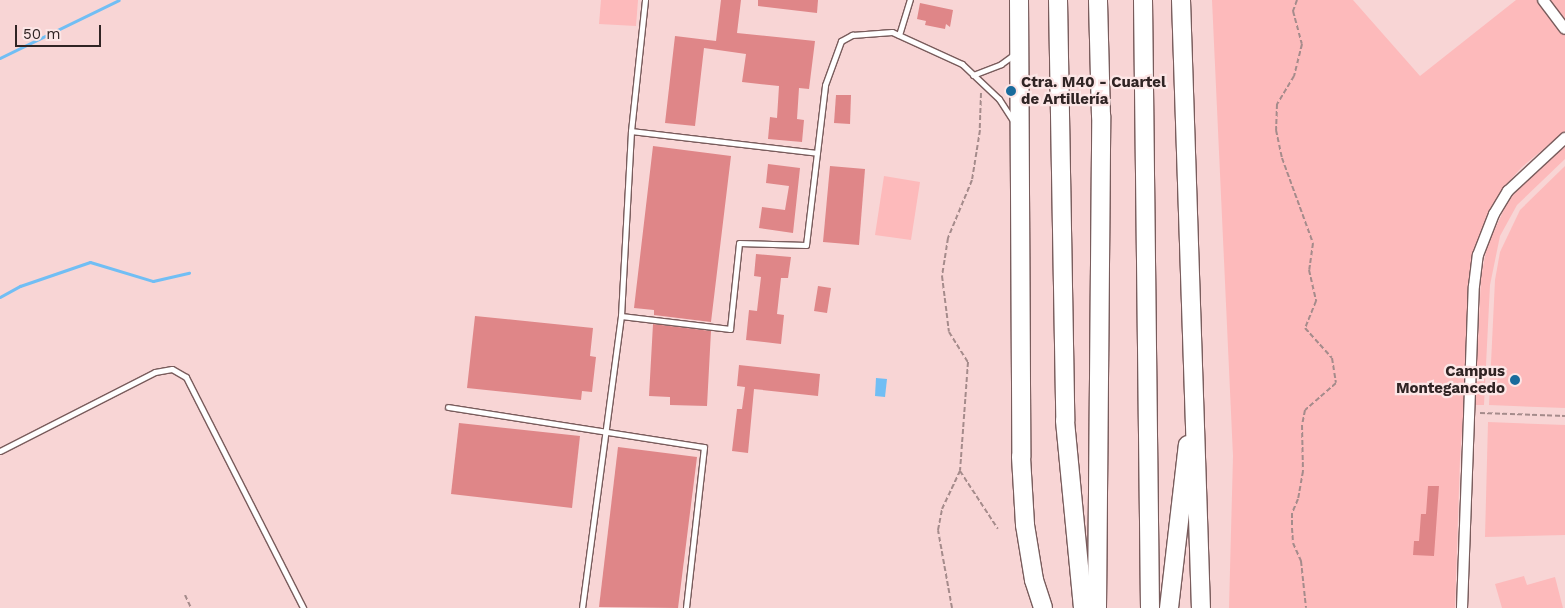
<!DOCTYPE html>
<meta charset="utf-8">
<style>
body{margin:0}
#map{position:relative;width:1565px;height:608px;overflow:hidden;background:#f8d5d5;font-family:"Work Sans",sans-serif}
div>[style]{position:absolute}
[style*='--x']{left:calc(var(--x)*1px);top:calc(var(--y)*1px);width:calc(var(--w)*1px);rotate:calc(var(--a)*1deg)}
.green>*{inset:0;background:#fdbabb}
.water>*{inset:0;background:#71bef4}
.stream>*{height:3px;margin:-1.5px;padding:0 1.5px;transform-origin:1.5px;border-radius:1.5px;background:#71bef4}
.building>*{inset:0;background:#df8688}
.path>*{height:2px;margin-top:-1px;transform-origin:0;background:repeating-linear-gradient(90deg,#a58b8b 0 5px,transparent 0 7.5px)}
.roads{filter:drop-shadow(1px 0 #795c5c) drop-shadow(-1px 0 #795c5c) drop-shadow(0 1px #795c5c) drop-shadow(0 -1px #795c5c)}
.lane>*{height:5px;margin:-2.5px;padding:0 2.5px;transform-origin:2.5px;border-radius:2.5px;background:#fff}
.street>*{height:10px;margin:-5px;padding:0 5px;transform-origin:5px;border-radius:5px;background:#fff}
.highway>*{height:18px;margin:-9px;padding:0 9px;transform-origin:9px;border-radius:9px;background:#fff}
.dots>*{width:14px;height:14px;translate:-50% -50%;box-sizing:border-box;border:2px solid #fce6e6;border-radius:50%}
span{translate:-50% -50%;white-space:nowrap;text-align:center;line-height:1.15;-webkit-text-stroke:4.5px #fce6e6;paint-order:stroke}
.poi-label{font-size:15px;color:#302424;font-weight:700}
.left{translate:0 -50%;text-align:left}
.right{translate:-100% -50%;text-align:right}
.scale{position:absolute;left:15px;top:25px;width:86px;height:22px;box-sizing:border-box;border:2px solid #302424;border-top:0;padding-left:6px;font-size:15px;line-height:18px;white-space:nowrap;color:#302424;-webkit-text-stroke:4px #fce6e6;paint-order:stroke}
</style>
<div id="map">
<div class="green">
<div style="clip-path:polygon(601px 0,638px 0,636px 26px,599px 24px)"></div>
<div style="clip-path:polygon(1212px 0,1353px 0,1420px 76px,1516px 0,1565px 0,1565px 131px,1522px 167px,1504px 187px,1490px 209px,1475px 249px,1460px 459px,1455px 608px,1229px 608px,1233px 456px)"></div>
<div style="clip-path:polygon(1565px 147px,1565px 159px,1517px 205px,1500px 236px,1490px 285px,1484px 405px,1475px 405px,1481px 277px,1487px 246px,1508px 201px,1528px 178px)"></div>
<div style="clip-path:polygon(1565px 166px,1565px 408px,1489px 405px,1495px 280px,1500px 252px,1520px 210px)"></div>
<div style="clip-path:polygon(884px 176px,920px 182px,911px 240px,875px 235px)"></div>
<div style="clip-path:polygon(1488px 422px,1565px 425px,1565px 535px,1485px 537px)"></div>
<div style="clip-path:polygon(1524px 576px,1527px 585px,1555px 577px,1563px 608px,1502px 608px,1495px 584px)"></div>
</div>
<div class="water">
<div style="clip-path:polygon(876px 378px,887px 379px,885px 397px,875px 396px)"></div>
</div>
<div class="stream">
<div style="--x:0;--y:58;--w:132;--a:-26"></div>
<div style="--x:0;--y:297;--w:23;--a:-29"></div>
<div style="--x:20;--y:286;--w:74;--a:-18.9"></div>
<div style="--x:90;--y:262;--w:66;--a:16.8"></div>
<div style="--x:153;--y:281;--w:37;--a:-13"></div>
</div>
<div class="building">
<div style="clip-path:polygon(721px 0,741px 0,737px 33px,815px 41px,809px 89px,799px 88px,797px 119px,804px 120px,802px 142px,768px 139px,770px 117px,777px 118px,779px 86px,742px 82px,746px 54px,704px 48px,695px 126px,665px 123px,675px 36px,716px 41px)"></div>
<div style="clip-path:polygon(758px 0,818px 0,817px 13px,758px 6px)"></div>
<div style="clip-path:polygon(920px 3px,953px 10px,950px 27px,946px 24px,945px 29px,925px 25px,926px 21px,917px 19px)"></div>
<div style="clip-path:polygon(836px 95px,851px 95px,850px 124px,834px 123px)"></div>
<div style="clip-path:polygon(653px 146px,731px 156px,711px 322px,654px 315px,654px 310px,634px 308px)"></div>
<div style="clip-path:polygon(768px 164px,800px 168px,793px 233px,759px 228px,762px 207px,785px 210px,789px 186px,766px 183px)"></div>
<div style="clip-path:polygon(830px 166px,865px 169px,859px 245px,823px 242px)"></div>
<div style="clip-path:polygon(756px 254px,791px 257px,788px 278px,781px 278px,777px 314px,784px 315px,781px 344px,746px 340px,749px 310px,757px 311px,761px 277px,754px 276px)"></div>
<div style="clip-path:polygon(818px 286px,831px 288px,827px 313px,814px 311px)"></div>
<div style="clip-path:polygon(475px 316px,593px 328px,590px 356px,596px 357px,592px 392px,582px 391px,581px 400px,467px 388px)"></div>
<div style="clip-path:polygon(653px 324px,711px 331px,707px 406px,670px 405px,670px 397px,649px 396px)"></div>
<div style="clip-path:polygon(739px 365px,820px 374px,818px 396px,754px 389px,748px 453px,732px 451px,737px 409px,742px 409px,745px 387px,737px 386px)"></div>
<div style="clip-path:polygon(459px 423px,580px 436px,572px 508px,451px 494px)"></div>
<div style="clip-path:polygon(618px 447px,697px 457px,678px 608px,599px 607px)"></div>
<div style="clip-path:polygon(1428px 486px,1439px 486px,1434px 556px,1413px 555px,1414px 541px,1419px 541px,1421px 514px,1426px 514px)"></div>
</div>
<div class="path">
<div style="--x:1297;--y:0;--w:12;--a:110"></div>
<div style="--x:1293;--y:11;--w:34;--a:75"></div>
<div style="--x:1302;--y:44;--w:33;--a:104"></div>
<div style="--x:1294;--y:76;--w:33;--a:121"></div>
<div style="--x:1277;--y:104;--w:26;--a:92"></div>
<div style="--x:1276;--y:130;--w:29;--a:78"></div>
<div style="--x:1282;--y:158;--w:90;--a:70"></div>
<div style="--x:1313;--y:243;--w:27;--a:98"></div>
<div style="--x:1309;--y:270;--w:32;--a:77"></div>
<div style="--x:1316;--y:301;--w:29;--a:112"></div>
<div style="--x:1305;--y:328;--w:40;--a:48"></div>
<div style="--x:1332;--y:358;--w:25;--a:81"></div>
<div style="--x:1336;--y:383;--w:41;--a:138.9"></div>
<div style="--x:1305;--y:410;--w:15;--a:101"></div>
<div style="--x:1302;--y:425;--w:46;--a:88.8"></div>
<div style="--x:1303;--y:471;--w:28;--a:100"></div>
<div style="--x:1298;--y:499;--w:15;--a:113"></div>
<div style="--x:1292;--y:513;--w:15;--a:90"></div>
<div style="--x:1292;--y:528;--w:15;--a:86"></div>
<div style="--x:1293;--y:543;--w:20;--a:66"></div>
<div style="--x:1301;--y:561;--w:47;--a:83.9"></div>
<div style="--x:981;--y:93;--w:37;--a:92"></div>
<div style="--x:980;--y:130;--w:51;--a:99.1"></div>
<div style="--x:972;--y:180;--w:63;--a:112.5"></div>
<div style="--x:948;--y:238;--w:38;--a:99"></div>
<div style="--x:942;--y:276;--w:56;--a:82.9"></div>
<div style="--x:949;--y:332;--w:36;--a:58"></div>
<div style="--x:968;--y:362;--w:109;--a:94.2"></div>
<div style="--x:960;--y:471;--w:69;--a:56.8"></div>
<div style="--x:1480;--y:413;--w:85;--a:2"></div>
<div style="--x:185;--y:595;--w:14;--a:65"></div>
<div style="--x:952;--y:608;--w:79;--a:-100.2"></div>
<div style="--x:938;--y:530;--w:21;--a:-79"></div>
<div style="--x:942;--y:509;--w:42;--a:-64.7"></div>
</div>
<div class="roads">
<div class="lane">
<div style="--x:899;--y:35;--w:37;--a:-73"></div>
<div style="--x:973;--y:75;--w:30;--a:-21"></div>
<div style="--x:1001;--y:64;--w:19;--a:-36"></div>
<div style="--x:631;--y:131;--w:187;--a:6.7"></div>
<div style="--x:621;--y:316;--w:110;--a:6.8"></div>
<div style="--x:730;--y:329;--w:86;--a:-84"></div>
<div style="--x:739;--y:243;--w:67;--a:1.7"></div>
<div style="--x:806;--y:245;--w:161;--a:-83.2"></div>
<div style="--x:825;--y:85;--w:47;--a:-70"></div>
<div style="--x:841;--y:41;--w:13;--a:-29"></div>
<div style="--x:852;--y:35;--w:40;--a:-4.3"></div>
<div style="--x:892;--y:32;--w:77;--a:24.6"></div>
<div style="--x:962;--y:64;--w:51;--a:43.4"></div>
<div style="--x:999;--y:99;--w:27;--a:57"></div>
<div style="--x:448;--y:407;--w:259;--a:8.9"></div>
<div style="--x:704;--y:447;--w:162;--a:96.4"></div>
<div style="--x:0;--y:451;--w:174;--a:-27"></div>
<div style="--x:155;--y:372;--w:17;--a:-10"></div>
<div style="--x:172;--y:369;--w:16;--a:30"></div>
<div style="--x:186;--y:377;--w:259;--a:63.1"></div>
<div style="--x:582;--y:608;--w:295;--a:-82.4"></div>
<div style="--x:621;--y:316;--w:185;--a:-86.9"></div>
<div style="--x:631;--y:131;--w:132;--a:-83.9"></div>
</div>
<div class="street">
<div style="--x:1543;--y:0;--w:36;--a:53"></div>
<div style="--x:1462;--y:608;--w:322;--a:-87.9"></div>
<div style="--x:1474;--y:286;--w:31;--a:-83"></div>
<div style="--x:1478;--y:255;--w:44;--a:-68.7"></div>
<div style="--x:1494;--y:214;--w:27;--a:-59"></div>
<div style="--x:1508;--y:191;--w:78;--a:-42.9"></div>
</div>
<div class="highway">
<div style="--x:1019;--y:0;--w:457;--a:89.7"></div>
<div style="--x:1021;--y:457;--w:68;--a:86.6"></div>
<div style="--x:1025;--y:525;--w:56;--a:80.7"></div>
<div style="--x:1034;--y:580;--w:29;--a:72"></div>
<div style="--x:1058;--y:0;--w:421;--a:89"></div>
<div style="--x:1065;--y:421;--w:188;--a:84.5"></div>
<div style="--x:1143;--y:0;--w:608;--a:89.34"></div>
<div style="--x:1181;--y:0;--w:608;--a:88.12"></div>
<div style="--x:1097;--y:608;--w:492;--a:-89.5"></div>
<div style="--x:1101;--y:116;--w:116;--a:-91.5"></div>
<div style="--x:1169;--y:608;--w:164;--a:-83.4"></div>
</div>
</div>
<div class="dots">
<div style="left:1011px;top:91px;background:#196b9c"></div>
<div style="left:1515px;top:380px;background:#196b9c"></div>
</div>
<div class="poi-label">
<span class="left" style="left:1021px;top:91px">Ctra. M40 - Cuartel<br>de Artillería</span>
<span class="right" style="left:1505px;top:380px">Campus<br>Montegancedo</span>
</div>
<div class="scale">50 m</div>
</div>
